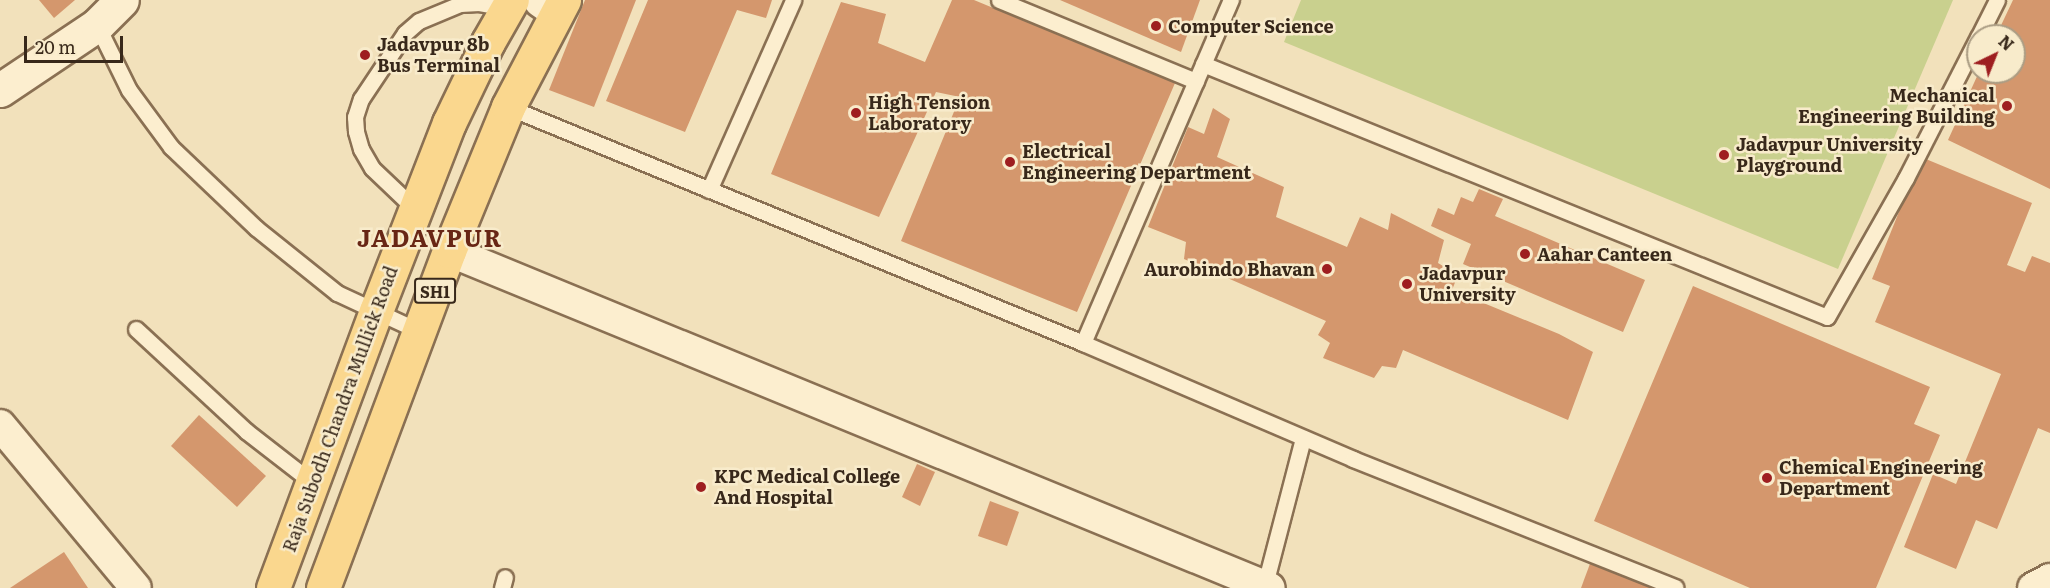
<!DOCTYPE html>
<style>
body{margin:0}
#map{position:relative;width:2050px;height:588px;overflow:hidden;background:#f2e1bb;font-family:Literata,serif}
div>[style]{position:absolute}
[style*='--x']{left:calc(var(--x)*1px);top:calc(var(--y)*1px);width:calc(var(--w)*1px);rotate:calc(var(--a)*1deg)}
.green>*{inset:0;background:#c9d08e}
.building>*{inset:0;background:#d4976d}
.roads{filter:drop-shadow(2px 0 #8a7053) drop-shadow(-2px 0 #8a7053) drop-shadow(0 2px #8a7053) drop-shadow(0 -2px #8a7053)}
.lane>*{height:15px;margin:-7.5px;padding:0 7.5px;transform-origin:7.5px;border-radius:7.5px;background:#fceecf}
.street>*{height:30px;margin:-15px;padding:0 15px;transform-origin:15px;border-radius:15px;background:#fceecf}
.secondary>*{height:33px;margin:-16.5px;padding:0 16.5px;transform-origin:16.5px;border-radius:16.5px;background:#fceecf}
.primary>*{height:33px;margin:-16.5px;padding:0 16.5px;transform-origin:16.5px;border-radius:16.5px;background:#fad78e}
.dots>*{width:16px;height:16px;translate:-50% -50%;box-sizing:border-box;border:3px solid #f8ebcb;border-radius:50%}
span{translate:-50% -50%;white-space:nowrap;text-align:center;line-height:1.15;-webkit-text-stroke:5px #f8ebcb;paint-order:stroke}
.shield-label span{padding:2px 4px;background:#f8ebcb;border:2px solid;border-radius:4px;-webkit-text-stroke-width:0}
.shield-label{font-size:16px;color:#38281a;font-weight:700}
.poi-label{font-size:18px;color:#38281a;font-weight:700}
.left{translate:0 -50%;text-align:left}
.right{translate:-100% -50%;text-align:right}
.street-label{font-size:18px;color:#38281a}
.district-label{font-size:24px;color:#682615;font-weight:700;letter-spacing:1.5px}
.north{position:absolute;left:1966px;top:24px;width:60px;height:60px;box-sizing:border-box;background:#f8ebcb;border:2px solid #ab9d84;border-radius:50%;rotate:43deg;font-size:16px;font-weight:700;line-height:24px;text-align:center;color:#38281a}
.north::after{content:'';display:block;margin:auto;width:21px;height:27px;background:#9e1e20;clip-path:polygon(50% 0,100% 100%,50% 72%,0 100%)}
.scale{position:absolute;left:24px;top:36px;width:99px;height:27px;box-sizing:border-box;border:3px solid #38281a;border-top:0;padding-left:8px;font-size:18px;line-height:21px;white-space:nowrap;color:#38281a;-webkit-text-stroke:4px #f8ebcb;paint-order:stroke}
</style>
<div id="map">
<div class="green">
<div style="clip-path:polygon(1301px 0,1953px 0,1838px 269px,1284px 42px)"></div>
</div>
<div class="building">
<div style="clip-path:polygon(39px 0,75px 0,54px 18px)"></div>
<div style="clip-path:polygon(585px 0,636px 0,594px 107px,549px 90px)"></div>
<div style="clip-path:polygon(648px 0,772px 0,766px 18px,737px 10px,685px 132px,606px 101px)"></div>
<div style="clip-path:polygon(952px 0,974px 0,1175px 83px,1077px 312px,901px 241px,960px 97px,936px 92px,879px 217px,771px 174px,841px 2px,886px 14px,878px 43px,925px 62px)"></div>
<div style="clip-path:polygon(1060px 0,1200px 0,1181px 52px)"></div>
<div style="clip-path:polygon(2013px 0,2050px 0,2050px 189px,1948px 140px,1979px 72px,2014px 72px,2014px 36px,1996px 36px)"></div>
<div style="clip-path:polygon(1213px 108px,1230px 119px,1217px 157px,1284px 187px,1276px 217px,1347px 247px,1360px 217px,1388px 230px,1391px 213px,1444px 240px,1438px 263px,1458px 275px,1452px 290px,1559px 334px,1593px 352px,1568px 420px,1403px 350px,1396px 368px,1382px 366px,1374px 378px,1323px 358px,1330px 343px,1318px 335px,1326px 321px,1184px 259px,1186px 242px,1148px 227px,1188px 127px,1204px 134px)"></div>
<div style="clip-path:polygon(1921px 157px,2032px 203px,2007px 265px,2025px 272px,2032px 256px,2050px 263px,2050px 433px,2038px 428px,1997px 529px,1976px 520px,1956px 569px,1904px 547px,1933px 474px,1956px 484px,2001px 374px,1875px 322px,1890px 286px,1872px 279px)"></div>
<div style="clip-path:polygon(1479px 189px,1503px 199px,1495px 216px,1645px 280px,1623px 332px,1463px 264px,1471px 244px,1431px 226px,1438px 208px,1454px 215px,1461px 197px,1473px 202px)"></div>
<div style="clip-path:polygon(1693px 286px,1930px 387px,1914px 424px,1940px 435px,1876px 588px,1750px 588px,1594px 521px)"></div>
<div style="clip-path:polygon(199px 415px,266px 476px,237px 507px,171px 446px)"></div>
<div style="clip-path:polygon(917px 464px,935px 472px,920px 506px,902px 497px)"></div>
<div style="clip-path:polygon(990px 501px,1019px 512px,1007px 546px,978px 536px)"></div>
<div style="clip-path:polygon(64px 552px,88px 588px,10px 588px)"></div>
<div style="clip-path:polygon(1591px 561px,1653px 588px,1581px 588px)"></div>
</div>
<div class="roads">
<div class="lane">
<div style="--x:999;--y:0;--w:213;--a:22.4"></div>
<div style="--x:97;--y:25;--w:72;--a:63.8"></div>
<div style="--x:129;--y:90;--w:71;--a:53.6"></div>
<div style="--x:171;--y:147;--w:117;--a:43.6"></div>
<div style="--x:256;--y:228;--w:104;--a:38.7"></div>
<div style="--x:337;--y:293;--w:93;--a:24.9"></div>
<div style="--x:1979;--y:36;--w:40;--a:-63.4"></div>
<div style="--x:1203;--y:64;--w:673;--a:22.07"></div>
<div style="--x:1827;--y:317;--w:160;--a:-60.4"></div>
<div style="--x:1906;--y:178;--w:158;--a:-62.9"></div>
<div style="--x:508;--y:107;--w:622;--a:22.31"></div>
<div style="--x:1083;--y:343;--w:294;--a:23.2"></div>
<div style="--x:1353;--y:459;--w:347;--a:21.7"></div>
<div style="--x:709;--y:190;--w:208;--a:-66.1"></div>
<div style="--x:415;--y:209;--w:59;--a:-136.4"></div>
<div style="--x:372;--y:168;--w:22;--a:-120"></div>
<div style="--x:361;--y:149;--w:19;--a:-106"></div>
<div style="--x:356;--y:131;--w:14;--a:-94"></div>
<div style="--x:355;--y:117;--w:19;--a:-72"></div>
<div style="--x:361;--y:99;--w:79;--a:-56.3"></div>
<div style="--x:405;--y:33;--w:18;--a:-41"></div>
<div style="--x:419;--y:21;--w:44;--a:-22.5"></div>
<div style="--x:460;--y:4;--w:19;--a:-3"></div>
<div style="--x:479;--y:3;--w:28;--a:10"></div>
<div style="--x:136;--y:329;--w:150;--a:42.8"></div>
<div style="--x:246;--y:431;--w:85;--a:37.8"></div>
<div style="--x:1083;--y:343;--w:374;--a:-66.7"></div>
<div style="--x:502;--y:588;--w:11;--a:-75"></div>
<div style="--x:1264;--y:588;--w:155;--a:-75.4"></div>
</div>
<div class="street">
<div style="--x:449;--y:251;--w:887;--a:22.32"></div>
<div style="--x:0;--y:425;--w:212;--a:50.2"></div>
<div style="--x:2033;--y:588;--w:19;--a:-28"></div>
</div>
<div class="secondary">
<div style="--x:540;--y:0;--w:21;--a:35"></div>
<div style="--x:0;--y:90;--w:117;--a:-33.8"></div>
<div style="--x:97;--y:25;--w:35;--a:-45"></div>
</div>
<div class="primary">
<div style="--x:273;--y:588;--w:296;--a:-69.6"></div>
<div style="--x:376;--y:311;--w:202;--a:-68.8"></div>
<div style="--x:449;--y:123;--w:90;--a:-64.3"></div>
<div style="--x:488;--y:42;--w:48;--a:-60.3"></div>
<div style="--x:323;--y:588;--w:360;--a:-69.5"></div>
<div style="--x:449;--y:251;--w:156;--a:-67.7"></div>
<div style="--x:508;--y:107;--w:121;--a:-62.4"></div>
</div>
</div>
<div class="dots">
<div style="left:1156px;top:26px;background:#9e1e20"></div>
<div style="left:365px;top:55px;background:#9e1e20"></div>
<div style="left:2007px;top:106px;background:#9e1e20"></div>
<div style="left:856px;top:113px;background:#9e1e20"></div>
<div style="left:1724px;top:155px;background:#9e1e20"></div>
<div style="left:1010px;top:162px;background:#9e1e20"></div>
<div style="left:1525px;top:254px;background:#9e1e20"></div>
<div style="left:1327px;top:269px;background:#9e1e20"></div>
<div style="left:1407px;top:284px;background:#9e1e20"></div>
<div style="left:1767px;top:478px;background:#9e1e20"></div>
<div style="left:701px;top:487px;background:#9e1e20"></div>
</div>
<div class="shield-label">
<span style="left:435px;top:291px">SH1</span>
</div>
<div class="poi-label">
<span class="left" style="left:1168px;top:26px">Computer Science</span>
<span class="left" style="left:377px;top:55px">Jadavpur 8b<br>Bus Terminal</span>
<span class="right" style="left:1995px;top:106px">Mechanical<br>Engineering Building</span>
<span class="left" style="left:868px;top:113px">High Tension<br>Laboratory</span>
<span class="left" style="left:1736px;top:155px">Jadavpur University<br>Playground</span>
<span class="left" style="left:1022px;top:162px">Electrical<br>Engineering Department</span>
<span class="left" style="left:1537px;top:254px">Aahar Canteen</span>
<span class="right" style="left:1315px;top:269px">Aurobindo Bhavan</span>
<span class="left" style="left:1419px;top:284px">Jadavpur<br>University</span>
<span class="left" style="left:1779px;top:478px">Chemical Engineering<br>Department</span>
<span class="left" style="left:714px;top:487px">KPC Medical College<br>And Hospital</span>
</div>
<div class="street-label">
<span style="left:340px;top:409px;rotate:-70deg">Raja Subodh Chandra Mullick Road</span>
</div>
<div class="district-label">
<span style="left:430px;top:237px">JADAVPUR</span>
</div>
<div class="north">N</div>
<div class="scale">20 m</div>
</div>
